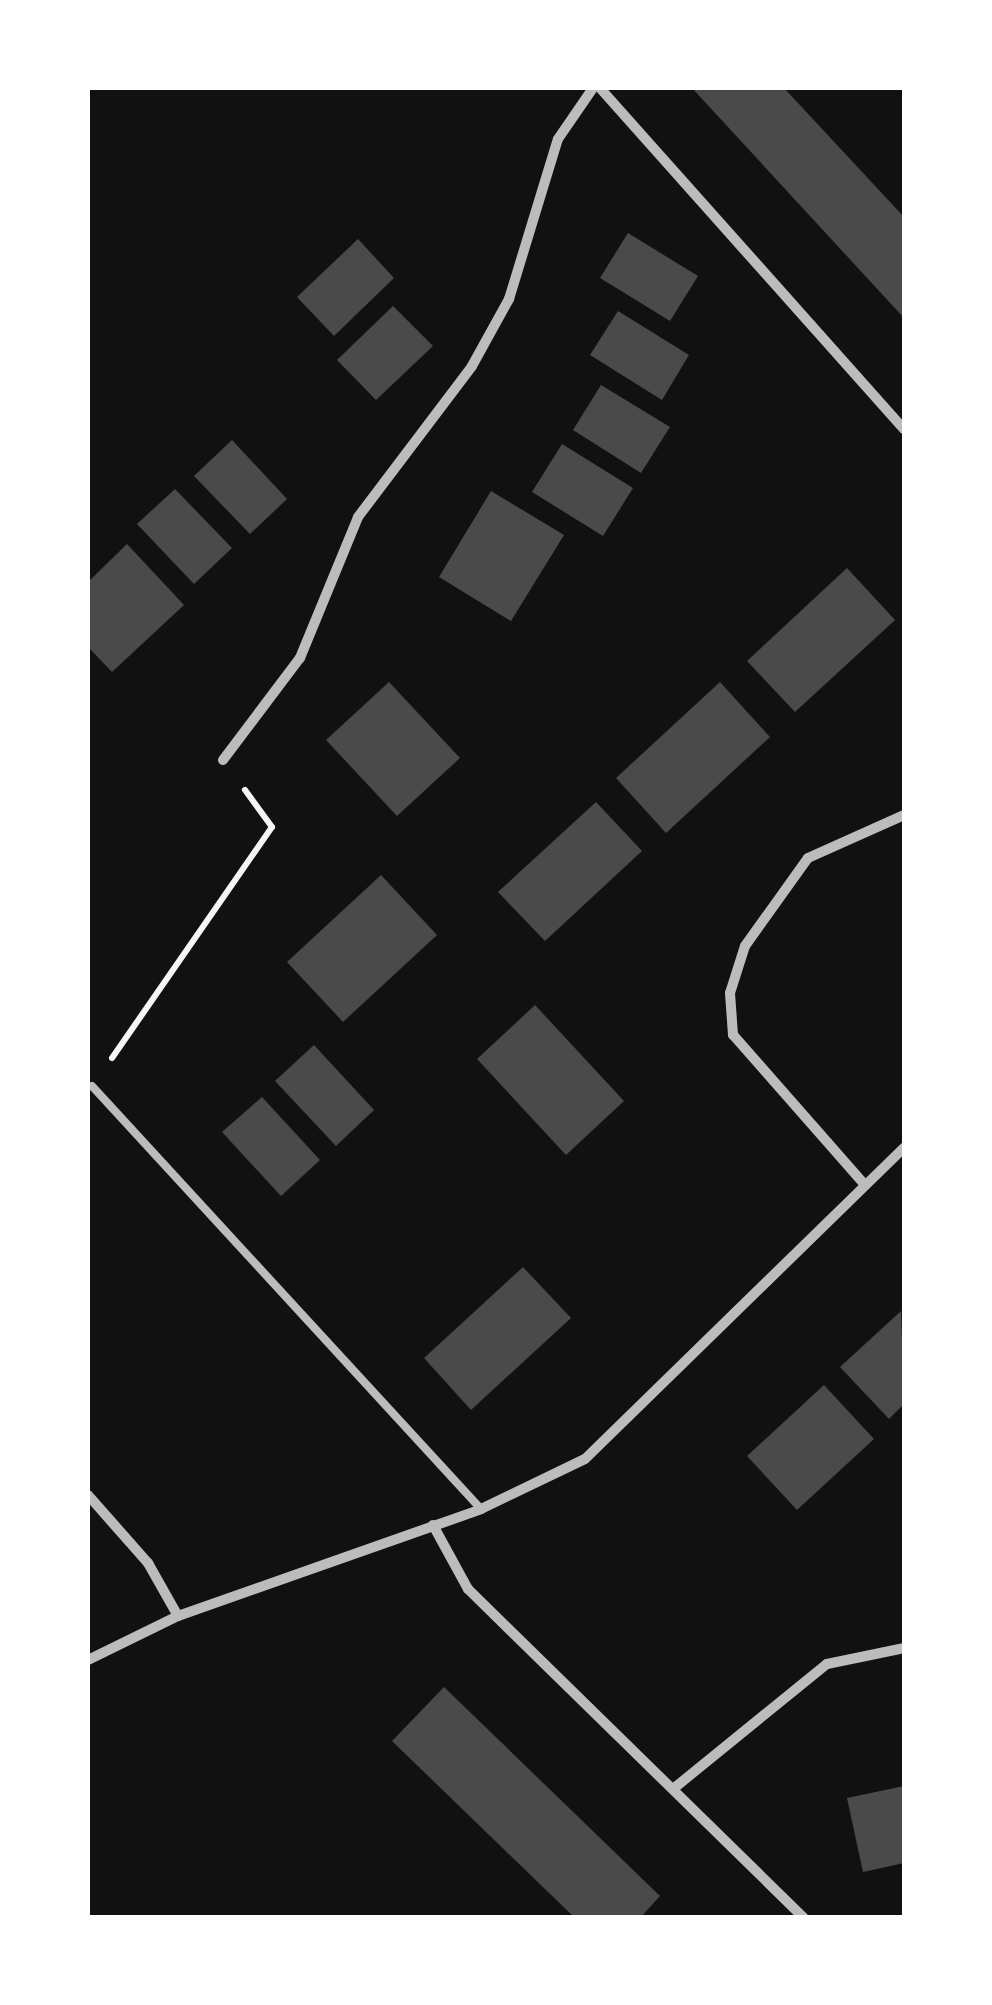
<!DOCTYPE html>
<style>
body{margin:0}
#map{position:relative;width:992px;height:2005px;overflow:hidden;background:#111;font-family:Karla,sans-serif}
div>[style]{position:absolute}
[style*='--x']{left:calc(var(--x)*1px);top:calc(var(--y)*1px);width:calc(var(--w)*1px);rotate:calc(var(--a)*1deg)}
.building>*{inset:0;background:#4a4a4a}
.path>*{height:6px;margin:-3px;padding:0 3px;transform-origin:3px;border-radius:3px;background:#f5f5f5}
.service>*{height:8px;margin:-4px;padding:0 4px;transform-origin:4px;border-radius:4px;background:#bcbcbc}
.minor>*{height:10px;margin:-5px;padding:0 5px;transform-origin:5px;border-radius:5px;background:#bcbcbc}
span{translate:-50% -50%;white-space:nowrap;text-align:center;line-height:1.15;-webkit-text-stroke:10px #fff;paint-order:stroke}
.frame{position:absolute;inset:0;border:90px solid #fff;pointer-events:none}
</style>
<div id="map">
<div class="building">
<div style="clip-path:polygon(692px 88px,784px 88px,904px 217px,904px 318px)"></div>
<div style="clip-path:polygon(628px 233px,698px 276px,670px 321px,600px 278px)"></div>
<div style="clip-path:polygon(358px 239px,394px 278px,334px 336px,297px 297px)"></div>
<div style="clip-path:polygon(393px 306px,433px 346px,376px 400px,337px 360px)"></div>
<div style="clip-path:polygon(618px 311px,689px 355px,662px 400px,590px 355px)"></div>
<div style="clip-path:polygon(601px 385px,670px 427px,641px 473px,573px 430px)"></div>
<div style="clip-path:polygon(232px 440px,287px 499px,250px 534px,194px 476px)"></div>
<div style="clip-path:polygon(562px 444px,633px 488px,603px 536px,532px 492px)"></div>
<div style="clip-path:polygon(175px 489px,232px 548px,194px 584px,137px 524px)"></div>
<div style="clip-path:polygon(491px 491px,564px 535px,511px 621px,439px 577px)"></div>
<div style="clip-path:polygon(127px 544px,184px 605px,112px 672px,88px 647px,88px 582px)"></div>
<div style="clip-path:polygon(847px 568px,895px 620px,795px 712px,747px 661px)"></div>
<div style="clip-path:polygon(389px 682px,460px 758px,397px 816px,326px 740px)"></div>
<div style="clip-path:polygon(720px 682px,770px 737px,666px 833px,616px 778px)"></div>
<div style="clip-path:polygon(596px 802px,642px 851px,545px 941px,498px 892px)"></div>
<div style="clip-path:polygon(381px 875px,437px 935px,343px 1022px,287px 962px)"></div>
<div style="clip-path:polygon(535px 1005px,624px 1101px,566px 1155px,477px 1059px)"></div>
<div style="clip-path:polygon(314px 1045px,374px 1110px,336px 1146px,275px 1081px)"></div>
<div style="clip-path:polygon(262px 1097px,320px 1160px,281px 1196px,222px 1132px)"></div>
<div style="clip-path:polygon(523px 1267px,571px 1318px,471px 1410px,424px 1358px)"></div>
<div style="clip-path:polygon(901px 1311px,904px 1404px,889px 1419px,840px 1367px)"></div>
<div style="clip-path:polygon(824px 1385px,874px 1439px,797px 1510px,747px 1456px)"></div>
<div style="clip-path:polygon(444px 1687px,660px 1896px,640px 1918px,575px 1918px,392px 1741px)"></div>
<div style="clip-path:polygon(904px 1786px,904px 1863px,863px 1872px,847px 1798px)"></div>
</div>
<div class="path">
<div style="--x:112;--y:1058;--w:281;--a:-55.3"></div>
<div style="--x:272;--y:827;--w:46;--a:-126.1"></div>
</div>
<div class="service">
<div style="--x:92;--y:1086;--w:575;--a:47.4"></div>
</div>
<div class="minor">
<div style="--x:600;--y:88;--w:457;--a:48.3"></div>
<div style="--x:223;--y:760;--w:128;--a:-53"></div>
<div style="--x:300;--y:658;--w:152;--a:-67.6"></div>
<div style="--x:358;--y:517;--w:189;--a:-52.9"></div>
<div style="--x:472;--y:366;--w:77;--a:-61.1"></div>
<div style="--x:509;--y:299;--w:167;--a:-73"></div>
<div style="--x:558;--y:139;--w:62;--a:-55.5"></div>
<div style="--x:865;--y:1185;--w:200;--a:-131.3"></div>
<div style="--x:733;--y:1035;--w:42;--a:-94.1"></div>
<div style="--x:730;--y:993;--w:49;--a:-72.3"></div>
<div style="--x:745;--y:946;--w:108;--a:-54.4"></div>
<div style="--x:808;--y:858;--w:105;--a:-24.1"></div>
<div style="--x:88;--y:1495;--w:91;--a:48.6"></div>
<div style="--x:148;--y:1563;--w:61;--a:60.5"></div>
<div style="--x:433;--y:1525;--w:73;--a:61.3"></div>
<div style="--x:468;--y:1589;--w:470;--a:44.4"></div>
<div style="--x:88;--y:1660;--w:100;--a:-26.1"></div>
<div style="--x:178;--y:1616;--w:321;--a:-19.4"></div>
<div style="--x:481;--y:1509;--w:115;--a:-25.7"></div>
<div style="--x:585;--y:1459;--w:446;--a:-44.3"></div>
<div style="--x:673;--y:1789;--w:198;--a:-39.1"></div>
<div style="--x:827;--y:1664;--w:79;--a:-11.7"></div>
</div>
<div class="frame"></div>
</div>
